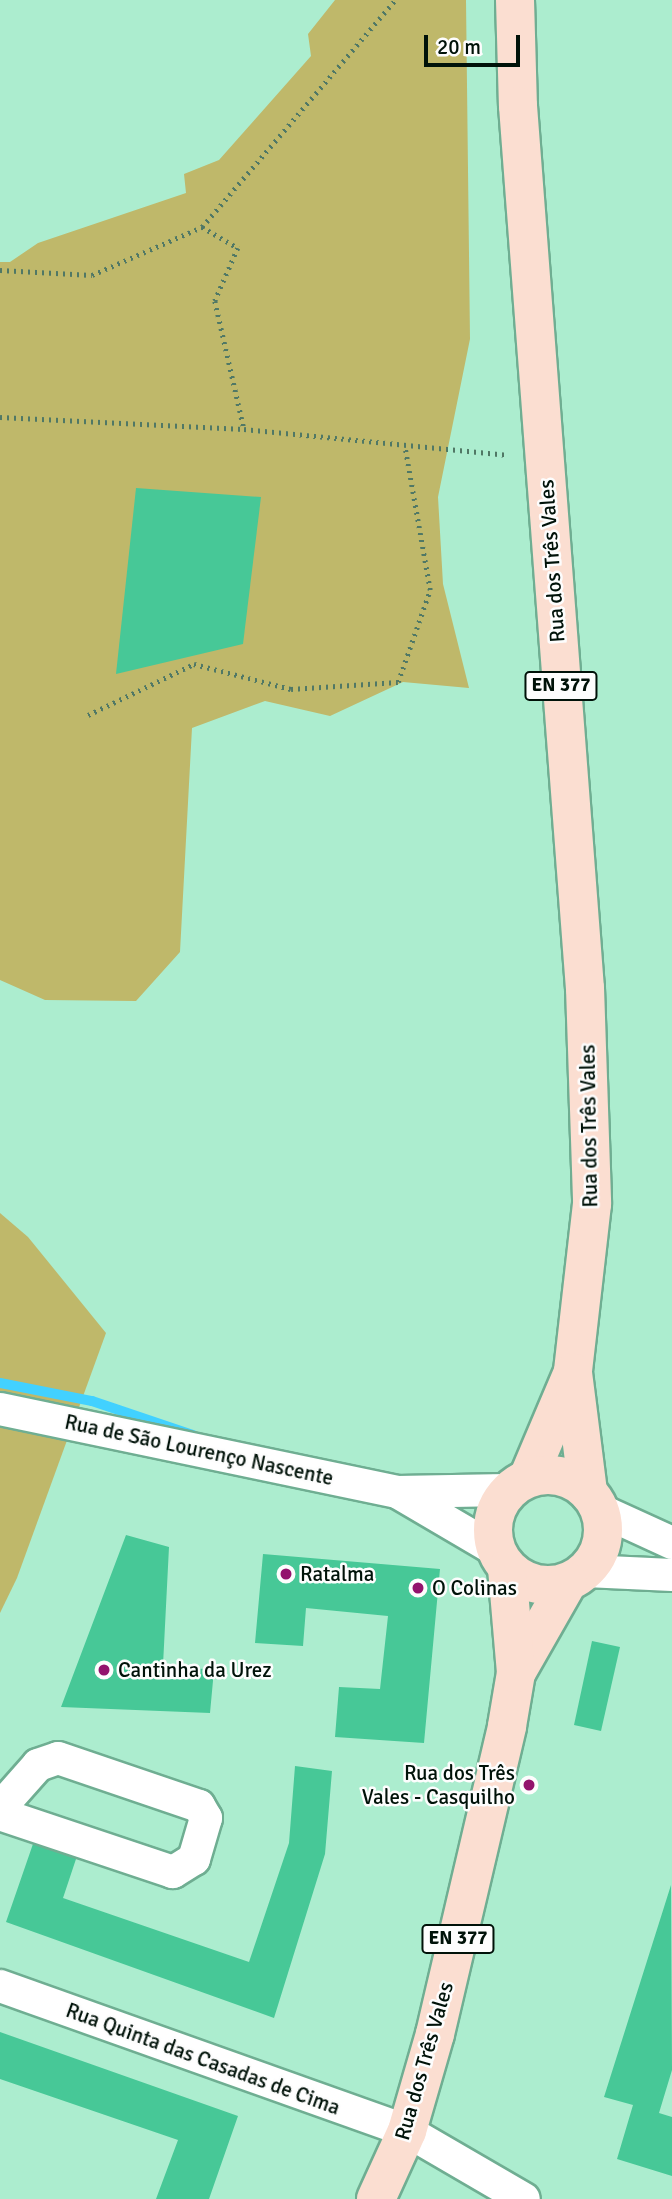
<!DOCTYPE html>
<meta charset="utf-8">
<style>
body{margin:0}
#map{position:relative;width:672px;height:2199px;overflow:hidden;background:#acedcf;font-family:Signika,sans-serif}
div>[style]{position:absolute}
[style*='--x']{left:calc(var(--x)*1px);top:calc(var(--y)*1px);width:calc(var(--w)*1px);rotate:calc(var(--a)*1deg)}
.green>*{inset:0;background:#bfb86a}
.stream>*{height:10px;margin:-5px;padding:0 5px;transform-origin:5px;border-radius:5px;background:#42d1ff}
.building>*{inset:0;background:#47c897}
.path>*{height:4.5px;margin-top:-2.25px;transform-origin:0;background:repeating-linear-gradient(90deg,#507865 0 2px,transparent 0 7px)}
.roads{filter:drop-shadow(2px 0 #6fae92) drop-shadow(-2px 0 #6fae92) drop-shadow(0 2px #6fae92) drop-shadow(0 -2px #6fae92)}
.minor>*{height:32px;margin:-16px;padding:0 16px;transform-origin:16px;border-radius:16px;background:#fff}
.major>*{height:38px;margin:-19px;padding:0 19px;transform-origin:19px;border-radius:19px;background:#fbded1}
.major>.ring{margin:-19px;padding:0;box-sizing:content-box;background:none;border:38px solid #fbded1;border-radius:50%}
.dots>*{width:19px;height:19px;translate:-50% -50%;box-sizing:border-box;border:4px solid #fdfdfd;border-radius:50%}
span{translate:-50% -50%;white-space:nowrap;text-align:center;line-height:1.15;-webkit-text-stroke:5px #fdfdfd;paint-order:stroke}
.shield-label span{padding:2px 5px;background:#fdfdfd;border:2px solid;border-radius:5px;-webkit-text-stroke-width:0}
.shield-label{font-size:19px;color:#001209;font-weight:700}
.street-label{font-size:21px;color:#001209}
.poi-label{font-size:21px;color:#001209}
.left{translate:0 -50%;text-align:left}
.right{translate:-100% -50%;text-align:right}
.scale{position:absolute;left:424px;top:35px;width:96px;height:32px;box-sizing:border-box;border:4px solid #001209;border-top:0;padding-left:9px;font-size:21px;line-height:24px;white-space:nowrap;color:#001209;-webkit-text-stroke:5px #fdfdfd;paint-order:stroke}
</style>
<div id="map">
<div class="green">
<div style="clip-path:polygon(335px 0,466px 0,470px 339px,438px 497px,443px 584px,469px 688px,403px 682px,330px 716px,265px 701px,192px 728px,180px 952px,136px 1001px,45px 1000px,0 980px,0 262px,10px 262px,38px 243px,186px 193px,184px 174px,219px 160px,311px 56px,308px 34px)"></div>
<div style="clip-path:polygon(0 1213px,28px 1237px,106px 1333px,17px 1578px,0 1613px)"></div>
</div>
<div class="stream">
<div style="--x:0;--y:1383;--w:94;--a:11.1"></div>
<div style="--x:92;--y:1401;--w:107;--a:18.6"></div>
</div>
<div class="building">
<div style="clip-path:polygon(136px 488px,261px 497px,243px 644px,116px 674px)"></div>
<div style="clip-path:polygon(126px 1535px,169px 1547px,163px 1665px,214px 1670px,210px 1713px,61px 1707px)"></div>
<div style="clip-path:polygon(263px 1554px,440px 1569px,424px 1743px,335px 1737px,339px 1687px,380px 1689px,388px 1616px,306px 1608px,303px 1646px,255px 1643px)"></div>
<div style="clip-path:polygon(592px 1641px,620px 1647px,601px 1731px,574px 1725px)"></div>
<div style="clip-path:polygon(295px 1766px,332px 1771px,325px 1854px,274px 2018px,6px 1922px,34px 1841px,77px 1856px,63px 1898px,249px 1962px,289px 1843px)"></div>
<div style="clip-path:polygon(671px 1885px,672px 2070px,659px 2113px,672px 2117px,672px 2176px,617px 2159px,633px 2105px,604px 2097px)"></div>
<div style="clip-path:polygon(0 2032px,238px 2116px,209px 2199px,156px 2199px,178px 2140px,0 2079px)"></div>
</div>
<div class="path">
<div style="--x:202;--y:227;--w:42;--a:30.3"></div>
<div style="--x:238;--y:248;--w:58;--a:113.5"></div>
<div style="--x:215;--y:301;--w:131;--a:77.2"></div>
<div style="--x:0;--y:270;--w:92;--a:3.1"></div>
<div style="--x:92;--y:275;--w:120;--a:-23.6"></div>
<div style="--x:202;--y:227;--w:298;--a:-49.6"></div>
<div style="--x:0;--y:417;--w:244;--a:2.8"></div>
<div style="--x:244;--y:429;--w:266;--a:5.6"></div>
<div style="--x:88;--y:715;--w:118;--a:-25.7"></div>
<div style="--x:194;--y:664;--w:100;--a:14.5"></div>
<div style="--x:291;--y:689;--w:107;--a:-3.7"></div>
<div style="--x:398;--y:682;--w:97;--a:-70.8"></div>
<div style="--x:430;--y:590;--w:144;--a:-100"></div>
</div>
<div class="roads">
<div class="minor">
<div style="--x:0;--y:1409;--w:406;--a:11.8"></div>
<div style="--x:397;--y:1492;--w:113;--a:-1"></div>
<div style="--x:397;--y:1492;--w:115;--a:30.4"></div>
<div style="--x:600;--y:1510;--w:79;--a:24.6"></div>
<div style="--x:586;--y:1571;--w:86;--a:2.7"></div>
<div style="--x:0;--y:1808;--w:57;--a:-48.5"></div>
<div style="--x:38;--y:1765;--w:21;--a:-19"></div>
<div style="--x:58;--y:1758;--w:149;--a:18.8"></div>
<div style="--x:199;--y:1806;--w:14;--a:60"></div>
<div style="--x:206;--y:1818;--w:43;--a:106.3"></div>
<div style="--x:194;--y:1859;--w:25;--a:148"></div>
<div style="--x:173;--y:1872;--w:182;--a:-161.5"></div>
<div style="--x:0;--y:1986;--w:432;--a:19.6"></div>
<div style="--x:407;--y:2131;--w:135;--a:30.2"></div>
</div>
<div class="major">
<div style="--x:515;--y:0;--w:106;--a:88.4"></div>
<div style="--x:518;--y:106;--w:885;--a:85.66"></div>
<div style="--x:585;--y:988;--w:216;--a:88.1"></div>
<div style="--x:592;--y:1204;--w:169;--a:96.5"></div>
<div style="--x:573;--y:1372;--w:115;--a:113"></div>
<div style="--x:573;--y:1373;--w:120;--a:82.8"></div>
<div class="ring" style="left:493px;top:1475px;width:72px;height:72px"></div>
<div style="--x:516;--y:1673;--w:105;--a:-60.3"></div>
<div style="--x:376;--y:2199;--w:75;--a:-65.5"></div>
<div style="--x:407;--y:2131;--w:101;--a:-73.9"></div>
<div style="--x:435;--y:2034;--w:316;--a:-76.8"></div>
<div style="--x:507;--y:1726;--w:54;--a:-80.4"></div>
<div style="--x:516;--y:1673;--w:105;--a:-94.9"></div>
</div>
</div>
<div class="dots">
<div style="left:286px;top:1574px;background:#93136d"></div>
<div style="left:418px;top:1588px;background:#93136d"></div>
<div style="left:104px;top:1670px;background:#93136d"></div>
<div style="left:529px;top:1785px;background:#93136d"></div>
</div>
<div class="shield-label">
<span style="left:561px;top:686px">EN 377</span>
<span style="left:458px;top:1939px">EN 377</span>
</div>
<div class="street-label">
<span style="left:552px;top:561px;rotate:-94deg">Rua dos Três Vales</span>
<span style="left:589px;top:1126px;rotate:-91deg">Rua dos Três Vales</span>
<span style="left:199px;top:1450px;rotate:12deg">Rua de São Lourenço Nascente</span>
<span style="left:203px;top:2059px;rotate:20deg">Rua Quinta das Casadas de Cima</span>
<span style="left:424px;top:2061px;rotate:-74deg">Rua dos Três Vales</span>
</div>
<div class="poi-label">
<span class="left" style="left:300px;top:1574px">Ratalma</span>
<span class="left" style="left:432px;top:1588px">O Colinas</span>
<span class="left" style="left:118px;top:1670px">Cantinha da Urez</span>
<span class="right" style="left:515px;top:1785px">Rua dos Três<br>Vales - Casquilho</span>
</div>
<div class="scale">20 m</div>
</div>
